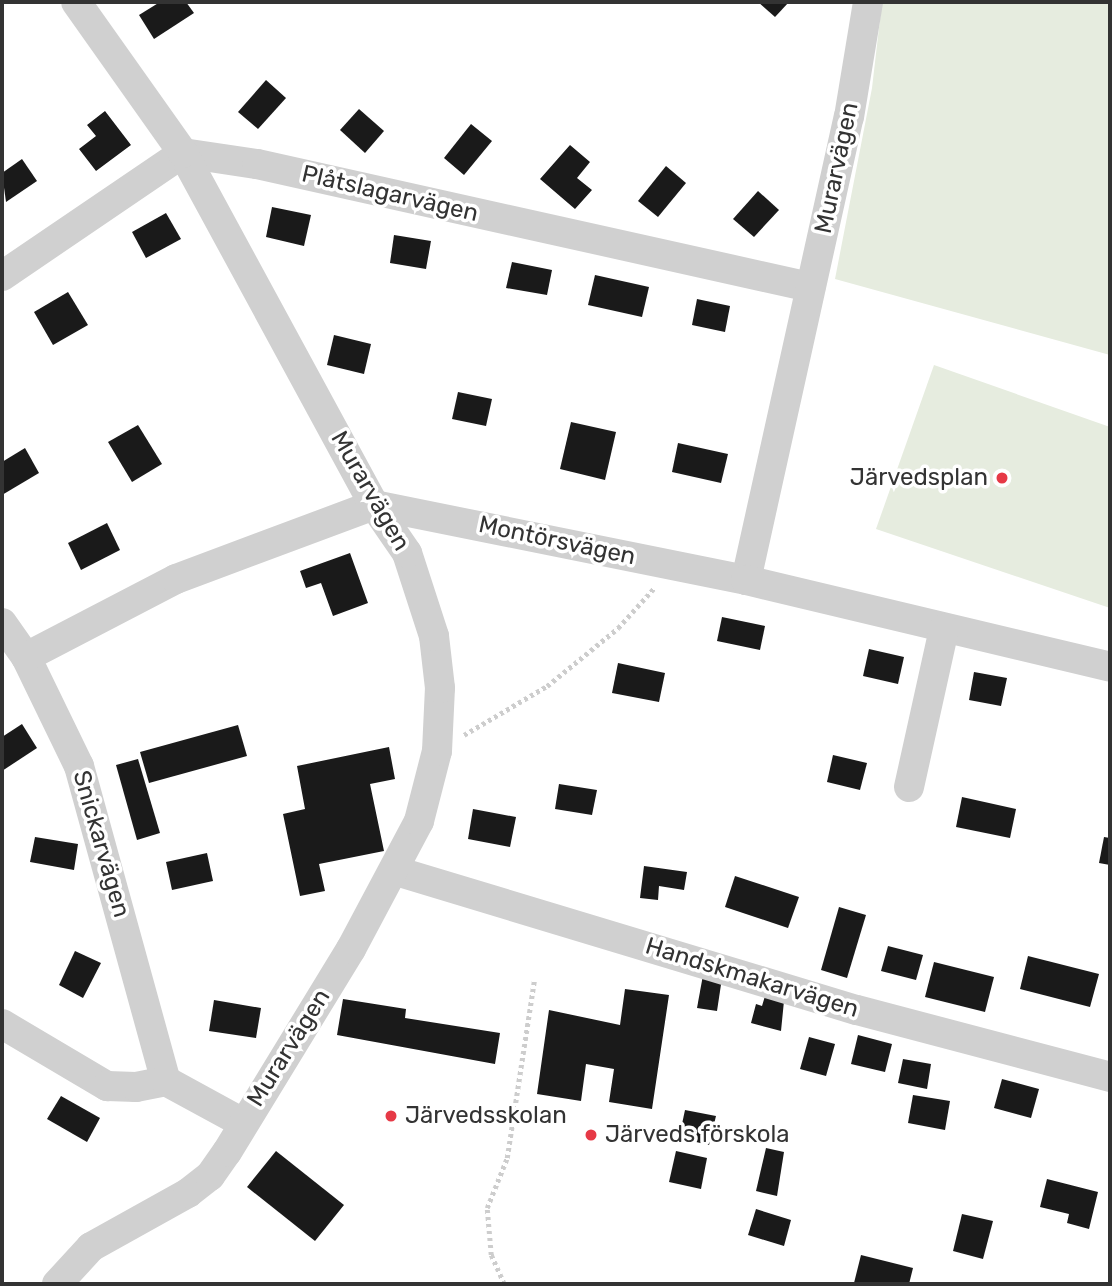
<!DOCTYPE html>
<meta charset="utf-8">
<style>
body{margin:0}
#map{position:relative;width:1112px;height:1286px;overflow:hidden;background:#fff;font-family:Rubik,sans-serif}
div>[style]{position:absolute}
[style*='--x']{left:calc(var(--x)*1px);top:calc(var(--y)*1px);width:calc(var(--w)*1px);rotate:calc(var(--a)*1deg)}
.green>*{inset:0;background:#e6ecdf}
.building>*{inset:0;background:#1a1a1a}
.path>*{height:4.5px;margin-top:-2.25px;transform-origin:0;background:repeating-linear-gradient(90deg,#cdcdcd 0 3.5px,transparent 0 7px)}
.minor>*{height:30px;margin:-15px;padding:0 15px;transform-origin:15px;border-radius:15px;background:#d0d0d0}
.dots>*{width:19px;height:19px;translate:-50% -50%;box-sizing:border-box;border:4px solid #fff;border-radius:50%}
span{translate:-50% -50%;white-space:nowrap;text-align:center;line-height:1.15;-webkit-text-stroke:7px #fff;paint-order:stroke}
.street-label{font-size:24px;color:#333}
.poi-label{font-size:24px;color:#333}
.right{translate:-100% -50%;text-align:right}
.left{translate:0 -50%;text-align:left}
.frame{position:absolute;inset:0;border:4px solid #333;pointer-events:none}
</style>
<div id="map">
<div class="green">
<div style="clip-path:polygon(882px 2px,1110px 2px,1110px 355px,835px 279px,872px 88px)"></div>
<div style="clip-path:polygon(934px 365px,1110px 427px,1110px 608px,876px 529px)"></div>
</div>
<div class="building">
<div style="clip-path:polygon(160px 2px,186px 2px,194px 13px,154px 39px,139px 15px)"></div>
<div style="clip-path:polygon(758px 2px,789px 2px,775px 17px)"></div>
<div style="clip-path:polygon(266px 80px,286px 98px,258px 129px,238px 112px)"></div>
<div style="clip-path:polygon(359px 109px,384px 131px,365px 153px,340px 130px)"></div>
<div style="clip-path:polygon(105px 111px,131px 145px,96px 171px,79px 149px,96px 136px,87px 125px)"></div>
<div style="clip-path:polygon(471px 124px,492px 141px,464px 175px,444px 158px)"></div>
<div style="clip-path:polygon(570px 145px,590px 162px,577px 178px,592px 190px,575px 209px,540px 179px)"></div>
<div style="clip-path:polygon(22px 159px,37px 181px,6px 202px,2px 173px)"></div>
<div style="clip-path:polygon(666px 166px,686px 183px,658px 217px,638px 201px)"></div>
<div style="clip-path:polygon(758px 191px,779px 210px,754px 237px,733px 219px)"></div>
<div style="clip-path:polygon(272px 207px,311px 215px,304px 246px,266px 237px)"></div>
<div style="clip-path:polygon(166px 213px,181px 239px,146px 258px,132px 232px)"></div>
<div style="clip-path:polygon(394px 235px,431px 241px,426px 269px,390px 263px)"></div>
<div style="clip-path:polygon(512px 262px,552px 270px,547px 295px,506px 288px)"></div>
<div style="clip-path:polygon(595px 275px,649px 287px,642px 317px,588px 305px)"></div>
<div style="clip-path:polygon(68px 292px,88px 325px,53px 345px,34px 312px)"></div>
<div style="clip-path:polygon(697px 299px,730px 306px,725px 332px,692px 325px)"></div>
<div style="clip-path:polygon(334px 335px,371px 344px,364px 374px,327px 365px)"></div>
<div style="clip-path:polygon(458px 392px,492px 399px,486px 426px,452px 419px)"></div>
<div style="clip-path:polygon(571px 422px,616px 432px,605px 480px,560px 469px)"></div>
<div style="clip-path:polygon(138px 425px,162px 464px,132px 482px,108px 442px)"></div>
<div style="clip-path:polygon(678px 443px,728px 454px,721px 483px,672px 472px)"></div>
<div style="clip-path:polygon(25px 448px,39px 473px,2px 495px,2px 462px)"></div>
<div style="clip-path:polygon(107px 523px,120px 550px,81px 570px,68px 543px)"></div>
<div style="clip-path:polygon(350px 553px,368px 603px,333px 616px,321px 583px,306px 588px,300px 571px)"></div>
<div style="clip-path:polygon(722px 617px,765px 626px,760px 650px,717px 641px)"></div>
<div style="clip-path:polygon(869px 649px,904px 657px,898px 684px,863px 676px)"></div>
<div style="clip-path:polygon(618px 663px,665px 673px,659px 702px,612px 693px)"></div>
<div style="clip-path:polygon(974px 672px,1007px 678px,1001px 706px,969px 700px)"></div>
<div style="clip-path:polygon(22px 724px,37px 748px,2px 771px,2px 737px)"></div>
<div style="clip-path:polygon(238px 725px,247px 756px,149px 783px,140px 752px)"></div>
<div style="clip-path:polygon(389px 747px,395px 779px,370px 784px,384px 851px,319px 864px,325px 891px,300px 896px,283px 814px,305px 809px,297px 766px)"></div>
<div style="clip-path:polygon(833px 755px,867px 763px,860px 790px,827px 782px)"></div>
<div style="clip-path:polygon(138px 759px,160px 833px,137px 840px,116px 765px)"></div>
<div style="clip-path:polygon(559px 784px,597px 790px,592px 815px,555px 809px)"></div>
<div style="clip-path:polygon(962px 797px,1016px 809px,1010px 838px,956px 827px)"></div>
<div style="clip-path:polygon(473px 809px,516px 817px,510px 847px,468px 839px)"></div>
<div style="clip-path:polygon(35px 837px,78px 844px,74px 870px,30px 862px)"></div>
<div style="clip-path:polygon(1104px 837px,1110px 838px,1110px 865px,1099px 863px)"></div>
<div style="clip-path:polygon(207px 853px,213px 881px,172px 890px,166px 862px)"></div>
<div style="clip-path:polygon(644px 866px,687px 872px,684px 890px,659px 886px,658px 900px,640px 898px)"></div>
<div style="clip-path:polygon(735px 876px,799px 897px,788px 928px,725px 907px)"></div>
<div style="clip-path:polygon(839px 907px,866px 915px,847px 978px,821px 970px)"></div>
<div style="clip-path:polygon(888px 946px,923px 955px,916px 980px,881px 971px)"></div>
<div style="clip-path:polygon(75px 951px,101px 963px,83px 998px,59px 985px)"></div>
<div style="clip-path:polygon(1028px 956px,1099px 974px,1090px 1007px,1020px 989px)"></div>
<div style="clip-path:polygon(934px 962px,994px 977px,985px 1012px,925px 997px)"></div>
<div style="clip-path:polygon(703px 975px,722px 978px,717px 1011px,697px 1008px)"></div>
<div style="clip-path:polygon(625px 989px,669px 995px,652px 1109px,609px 1102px,614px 1069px,586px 1064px,581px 1101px,537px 1094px,549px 1010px,620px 1025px)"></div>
<div style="clip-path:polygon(765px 996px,784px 1001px,781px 1031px,751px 1023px,756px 1004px,762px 1006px)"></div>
<div style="clip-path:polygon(343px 999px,406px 1009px,405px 1018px,500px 1033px,495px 1064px,337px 1035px)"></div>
<div style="clip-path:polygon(214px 1000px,261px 1008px,256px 1038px,209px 1031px)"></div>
<div style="clip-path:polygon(858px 1035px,892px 1044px,885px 1072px,851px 1064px)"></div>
<div style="clip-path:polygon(809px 1037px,835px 1044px,826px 1076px,800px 1069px)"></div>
<div style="clip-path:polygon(903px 1059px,931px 1064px,927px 1089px,898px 1083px)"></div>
<div style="clip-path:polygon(1002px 1079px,1039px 1089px,1031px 1118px,994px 1108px)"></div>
<div style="clip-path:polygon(913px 1095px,950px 1101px,945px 1130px,908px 1123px)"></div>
<div style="clip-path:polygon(61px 1096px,100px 1118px,87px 1142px,47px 1119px)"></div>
<div style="clip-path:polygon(685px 1110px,716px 1116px,709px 1145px,679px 1138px)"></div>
<div style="clip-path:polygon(766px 1148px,784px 1152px,777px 1196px,756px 1191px)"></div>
<div style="clip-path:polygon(276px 1151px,344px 1205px,315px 1241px,247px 1187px)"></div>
<div style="clip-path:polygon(676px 1151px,707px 1158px,701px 1189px,669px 1182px)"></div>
<div style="clip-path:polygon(1047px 1179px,1098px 1192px,1089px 1229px,1067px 1223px,1069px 1214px,1040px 1207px)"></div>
<div style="clip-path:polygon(756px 1209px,791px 1220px,784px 1246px,748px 1235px)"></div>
<div style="clip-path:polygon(962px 1214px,993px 1221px,983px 1259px,953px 1251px)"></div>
<div style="clip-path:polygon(861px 1255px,913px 1268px,909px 1284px,854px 1283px)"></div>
</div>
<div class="path">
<div style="--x:464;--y:735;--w:96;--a:-30.6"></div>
<div style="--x:547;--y:686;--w:92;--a:-39.2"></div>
<div style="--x:618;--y:628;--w:55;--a:-47.9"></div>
<div style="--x:504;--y:1284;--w:32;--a:-114"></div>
<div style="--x:491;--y:1255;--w:47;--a:-94.9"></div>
<div style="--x:487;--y:1208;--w:54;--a:-68.2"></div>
<div style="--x:507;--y:1158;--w:179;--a:-81.3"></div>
</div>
<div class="minor">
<div style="--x:2;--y:276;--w:219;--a:-34.2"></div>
<div style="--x:183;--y:153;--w:75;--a:8.5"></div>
<div style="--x:257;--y:164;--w:567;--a:12.54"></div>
<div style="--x:746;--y:580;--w:474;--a:-77.5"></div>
<div style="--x:849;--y:117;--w:117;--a:-80.6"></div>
<div style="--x:2;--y:623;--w:42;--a:54.8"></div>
<div style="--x:26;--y:657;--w:121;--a:64.1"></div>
<div style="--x:79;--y:766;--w:327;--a:74.6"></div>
<div style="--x:26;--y:657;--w:169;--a:-27.5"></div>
<div style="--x:176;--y:579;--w:211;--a:-20.5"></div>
<div style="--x:374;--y:505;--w:379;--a:11.4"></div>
<div style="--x:746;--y:580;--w:374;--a:13.4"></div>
<div style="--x:909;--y:787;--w:162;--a:-77.5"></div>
<div style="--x:396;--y:871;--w:481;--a:16.8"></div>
<div style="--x:857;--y:1010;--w:262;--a:14.8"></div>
<div style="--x:2;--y:1024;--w:122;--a:30.6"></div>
<div style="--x:107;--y:1086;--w:29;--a:2"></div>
<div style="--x:136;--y:1087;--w:31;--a:-11"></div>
<div style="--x:166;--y:1081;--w:88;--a:28.6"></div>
<div style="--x:57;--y:1284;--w:50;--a:-47.4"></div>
<div style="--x:91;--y:1247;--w:111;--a:-29.1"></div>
<div style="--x:188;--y:1193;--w:28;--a:-38"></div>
<div style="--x:210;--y:1176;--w:29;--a:-55"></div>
<div style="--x:227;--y:1152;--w:238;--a:-58.6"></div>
<div style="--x:351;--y:949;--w:145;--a:-62"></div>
<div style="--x:419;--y:821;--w:72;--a:-75.6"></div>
<div style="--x:437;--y:751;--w:63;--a:-87.3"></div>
<div style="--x:440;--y:688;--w:52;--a:-96.6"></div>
<div style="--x:434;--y:636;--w:87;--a:-108"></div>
<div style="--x:407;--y:553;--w:58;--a:-124.5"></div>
<div style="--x:374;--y:505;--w:400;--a:-118.5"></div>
<div style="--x:183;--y:153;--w:185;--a:-125.3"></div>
</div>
<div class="dots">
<div style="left:1002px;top:478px;background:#e63946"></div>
<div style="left:391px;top:1116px;background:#e63946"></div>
<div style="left:591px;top:1135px;background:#e63946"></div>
</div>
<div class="street-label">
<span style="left:837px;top:168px;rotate:-78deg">Murarvägen</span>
<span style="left:390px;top:194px;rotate:13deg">Plåtslagarvägen</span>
<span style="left:370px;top:491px;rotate:60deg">Murarvägen</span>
<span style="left:557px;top:541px;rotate:12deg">Montörsvägen</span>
<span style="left:101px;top:844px;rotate:74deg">Snickarvägen</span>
<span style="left:752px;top:978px;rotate:17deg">Handskmakarvägen</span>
<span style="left:289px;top:1048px;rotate:-58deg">Murarvägen</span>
</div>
<div class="poi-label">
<span class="right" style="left:988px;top:478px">Järvedsplan</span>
<span class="left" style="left:405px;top:1116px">Järvedsskolan</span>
<span class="left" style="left:605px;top:1135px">Järveds förskola</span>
</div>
<div class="frame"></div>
</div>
